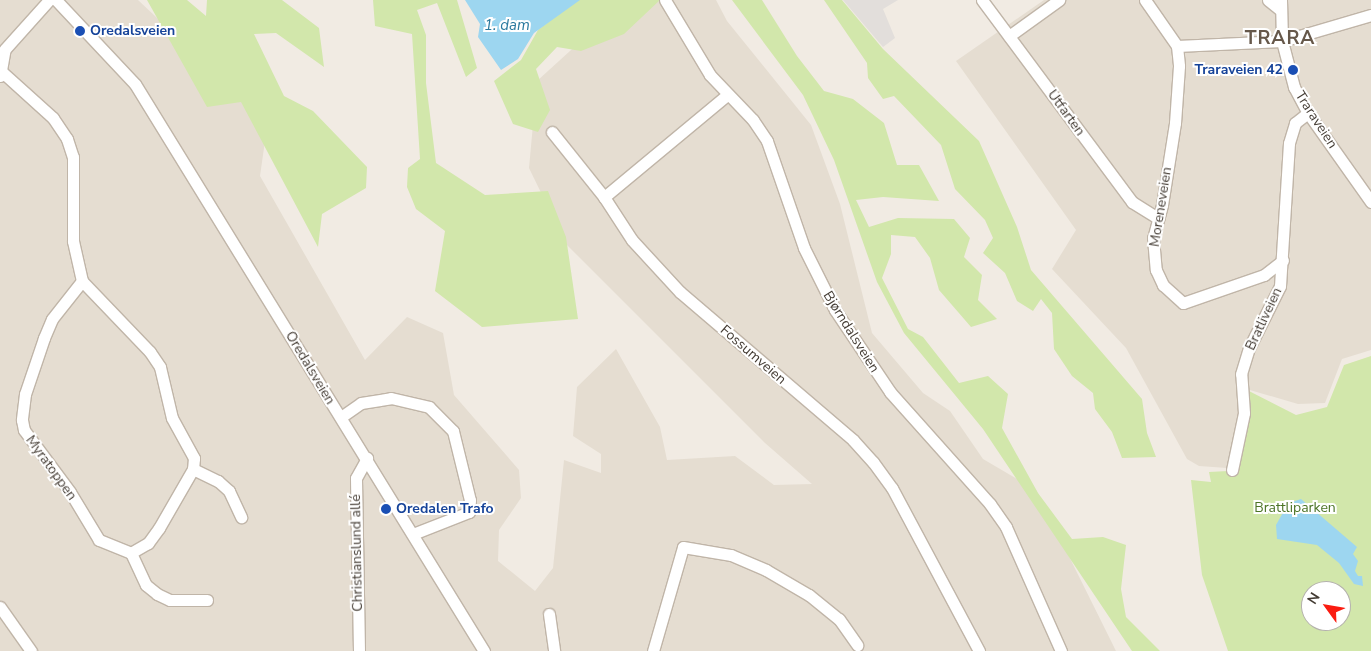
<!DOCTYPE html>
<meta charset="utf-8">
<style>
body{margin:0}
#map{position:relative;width:1371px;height:651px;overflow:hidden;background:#f1ebe3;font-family:"Nunito Sans",sans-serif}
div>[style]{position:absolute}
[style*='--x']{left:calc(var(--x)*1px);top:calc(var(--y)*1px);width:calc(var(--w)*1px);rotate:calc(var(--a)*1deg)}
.residential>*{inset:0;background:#e5ddd1}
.green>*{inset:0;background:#d2e7ab}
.parking>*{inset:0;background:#e2dedb}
.water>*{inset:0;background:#9dd6f0}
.roads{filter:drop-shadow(1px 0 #c0b5a8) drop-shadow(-1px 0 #c0b5a8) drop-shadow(0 1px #c0b5a8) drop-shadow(0 -1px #c0b5a8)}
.street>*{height:11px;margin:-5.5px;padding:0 5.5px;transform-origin:5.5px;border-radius:5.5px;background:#fff}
.dots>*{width:14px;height:14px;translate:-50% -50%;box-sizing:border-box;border:2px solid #fff;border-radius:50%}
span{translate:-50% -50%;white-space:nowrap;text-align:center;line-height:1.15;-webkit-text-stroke:4px #fff;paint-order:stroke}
.transit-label{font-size:14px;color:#164399;font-weight:700}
.left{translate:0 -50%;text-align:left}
.right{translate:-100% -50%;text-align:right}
.street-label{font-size:14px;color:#433b33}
.park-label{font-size:14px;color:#4c7427}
.water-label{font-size:15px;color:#2a799e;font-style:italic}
.district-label{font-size:19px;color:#66584a;font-weight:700;letter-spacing:1px}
.north{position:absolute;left:1301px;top:581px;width:50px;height:50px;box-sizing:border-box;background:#fff;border:1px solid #b4b1ad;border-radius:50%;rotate:302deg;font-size:14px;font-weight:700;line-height:20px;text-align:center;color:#433b33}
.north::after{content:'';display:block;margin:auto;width:18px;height:22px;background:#fa1c11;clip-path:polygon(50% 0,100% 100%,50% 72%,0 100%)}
</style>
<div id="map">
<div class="residential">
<div style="clip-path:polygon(0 0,138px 0,243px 99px,267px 127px,260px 176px,365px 360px,407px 317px,443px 333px,454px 395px,519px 470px,521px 498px,499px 530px,498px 561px,535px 591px,553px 568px,564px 460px,601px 473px,601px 454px,573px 436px,577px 387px,616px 349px,660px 427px,667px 460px,735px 456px,774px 485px,812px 484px,765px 443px,566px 244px,529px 168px,537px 81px,626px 0,716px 0,727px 21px,811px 125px,840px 204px,872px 333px,923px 393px,950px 411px,983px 459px,1036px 490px,1116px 651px,0 651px)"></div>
<div style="clip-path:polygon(1044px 0,1371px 0,1371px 350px,1342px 359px,1325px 403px,1298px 404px,1243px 388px,1227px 468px,1199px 466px,1187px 459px,1126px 348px,1052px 269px,1076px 230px,956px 61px)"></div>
</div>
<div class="green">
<div style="clip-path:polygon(147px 0,187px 0,206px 16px,207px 0,282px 0,319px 28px,324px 67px,276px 33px,254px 34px,284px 96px,313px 111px,367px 167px,366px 188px,322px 214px,318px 247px,241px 102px,207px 107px)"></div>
<div style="clip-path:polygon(373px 0,457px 0,477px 68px,466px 77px,437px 3px,417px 10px,426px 35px,426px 83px,436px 163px,485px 195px,548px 191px,566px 237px,578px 319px,482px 327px,435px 291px,445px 231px,416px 209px,407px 187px,408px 168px,420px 159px,412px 34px,375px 26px)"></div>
<div style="clip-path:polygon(577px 0,660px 0,624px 34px,581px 51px,557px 47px,536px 69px,550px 110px,538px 132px,513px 124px,494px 81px,521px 60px,538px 30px)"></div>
<div style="clip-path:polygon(732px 0,762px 0,797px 56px,824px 91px,853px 99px,884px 123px,897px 165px,919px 165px,939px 201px,883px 197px,856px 200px,869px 227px,898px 218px,954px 219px,970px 238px,964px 257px,982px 275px,978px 300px,997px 319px,971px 327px,939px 290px,930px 258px,915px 237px,891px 235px,891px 254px,882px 278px,908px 329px,923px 337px,959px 383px,988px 376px,1008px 394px,1002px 428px,1038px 493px,1072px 539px,1103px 537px,1126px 545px,1121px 589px,1126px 617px,1160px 651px,1132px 651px,983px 429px,904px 333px,877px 282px,834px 160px,803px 95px)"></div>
<div style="clip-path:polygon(824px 0,842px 0,883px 49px,979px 141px,1017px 227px,1031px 270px,1142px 399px,1147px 433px,1156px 457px,1122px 458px,1112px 432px,1095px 409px,1093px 393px,1072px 376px,1054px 349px,1052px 313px,1041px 299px,1033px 311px,1017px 301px,1005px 273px,983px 253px,993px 238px,985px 220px,955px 189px,941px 145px,894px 96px,883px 99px,868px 78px,867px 63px)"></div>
<div style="clip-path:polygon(evenodd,1371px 356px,1371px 651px,1228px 651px,1202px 575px,1191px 480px,1211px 482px,1209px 472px,1228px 471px,1245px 389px,1296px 415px,1327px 407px,1344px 365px,1371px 356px,1311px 591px,1341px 591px,1341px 621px,1311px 621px,1311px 591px)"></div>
</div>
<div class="parking">
<div style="clip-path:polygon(843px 0,898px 0,883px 9px,895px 38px,883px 47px)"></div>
</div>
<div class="water">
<div style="clip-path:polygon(465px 0,580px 0,534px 33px,518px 59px,501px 70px,478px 37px,480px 24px)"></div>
<div style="clip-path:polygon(1301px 499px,1357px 547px,1353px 554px,1358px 561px,1355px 571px,1358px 576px,1362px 576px,1363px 586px,1354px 584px,1339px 563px,1317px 545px,1277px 539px,1276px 525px,1285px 509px,1289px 503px)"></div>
</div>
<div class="roads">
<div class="street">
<div style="--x:56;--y:0;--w:115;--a:46.8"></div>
<div style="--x:135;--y:84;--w:666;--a:58.39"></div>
<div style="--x:665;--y:0;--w:87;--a:59"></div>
<div style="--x:710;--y:75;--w:62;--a:46.3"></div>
<div style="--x:753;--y:120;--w:25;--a:56"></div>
<div style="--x:767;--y:141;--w:113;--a:70.9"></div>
<div style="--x:804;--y:248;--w:69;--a:63.4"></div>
<div style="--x:835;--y:310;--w:99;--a:56.1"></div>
<div style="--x:890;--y:392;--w:150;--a:48.2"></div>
<div style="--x:990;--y:504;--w:28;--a:55"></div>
<div style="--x:1006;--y:527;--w:136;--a:66.1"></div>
<div style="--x:982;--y:0;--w:252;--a:53.4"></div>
<div style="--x:1132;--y:202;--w:31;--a:32"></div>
<div style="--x:1145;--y:0;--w:56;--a:55.2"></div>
<div style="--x:1177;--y:46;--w:20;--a:84"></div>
<div style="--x:1179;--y:66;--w:57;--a:94"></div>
<div style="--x:1175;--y:123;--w:83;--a:99"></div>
<div style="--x:1162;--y:205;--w:34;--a:105"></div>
<div style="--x:1153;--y:238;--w:32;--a:85"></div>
<div style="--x:1156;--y:270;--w:17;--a:65"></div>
<div style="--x:1163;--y:285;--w:27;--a:42"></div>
<div style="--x:1183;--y:303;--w:86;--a:-19.1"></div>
<div style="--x:1264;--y:275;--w:24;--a:-38"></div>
<div style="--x:1268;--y:0;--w:14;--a:39"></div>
<div style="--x:1281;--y:0;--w:41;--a:88.6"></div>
<div style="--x:1282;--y:41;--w:48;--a:75.4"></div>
<div style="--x:1294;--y:87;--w:30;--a:62"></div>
<div style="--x:1308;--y:113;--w:109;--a:54.7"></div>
<div style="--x:1009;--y:36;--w:62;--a:-35.8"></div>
<div style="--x:1177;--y:46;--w:105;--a:-2.7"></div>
<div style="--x:1282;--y:41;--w:93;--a:-16.3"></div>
<div style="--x:1;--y:71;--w:70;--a:42.1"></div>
<div style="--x:53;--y:118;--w:25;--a:56"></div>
<div style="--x:67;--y:139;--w:19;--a:72"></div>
<div style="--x:73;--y:157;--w:84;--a:90"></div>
<div style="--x:73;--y:241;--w:41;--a:77.3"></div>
<div style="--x:82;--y:281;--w:48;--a:128.3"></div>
<div style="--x:52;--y:319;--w:21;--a:113"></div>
<div style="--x:44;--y:338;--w:59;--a:108.7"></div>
<div style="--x:25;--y:394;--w:26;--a:97"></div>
<div style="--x:22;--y:420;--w:10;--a:79"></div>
<div style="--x:24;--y:430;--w:77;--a:53.4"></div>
<div style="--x:70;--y:492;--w:56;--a:58.9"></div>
<div style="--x:99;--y:540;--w:35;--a:22"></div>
<div style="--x:0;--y:76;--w:27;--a:-80"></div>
<div style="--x:5;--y:49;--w:66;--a:-48.1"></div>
<div style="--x:727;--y:95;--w:160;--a:140.3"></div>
<div style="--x:604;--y:197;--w:51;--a:56.9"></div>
<div style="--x:632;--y:240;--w:71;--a:47.3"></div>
<div style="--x:680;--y:292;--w:228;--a:40.5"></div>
<div style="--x:853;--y:440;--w:30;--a:48"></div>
<div style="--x:873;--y:462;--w:32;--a:54"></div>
<div style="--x:892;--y:488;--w:185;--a:61.9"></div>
<div style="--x:552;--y:132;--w:83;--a:51.3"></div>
<div style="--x:82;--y:281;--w:98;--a:46.2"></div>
<div style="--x:150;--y:352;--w:18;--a:56"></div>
<div style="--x:160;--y:367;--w:52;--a:76.8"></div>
<div style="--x:172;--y:418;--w:46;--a:61.2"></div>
<div style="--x:194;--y:458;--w:11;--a:95"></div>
<div style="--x:193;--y:469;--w:68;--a:120"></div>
<div style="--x:159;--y:528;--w:19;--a:126"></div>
<div style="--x:148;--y:543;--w:20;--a:150"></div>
<div style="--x:341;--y:417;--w:24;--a:-35"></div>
<div style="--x:361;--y:403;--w:30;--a:-9"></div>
<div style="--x:391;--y:398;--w:39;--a:13"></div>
<div style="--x:429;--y:407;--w:34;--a:45"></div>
<div style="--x:453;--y:431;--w:71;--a:76.2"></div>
<div style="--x:470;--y:500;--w:12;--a:95"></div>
<div style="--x:469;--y:512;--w:60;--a:158.6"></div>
<div style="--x:193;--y:469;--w:28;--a:26"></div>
<div style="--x:218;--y:481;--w:15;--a:42"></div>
<div style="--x:229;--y:491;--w:29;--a:65"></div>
<div style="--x:1232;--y:470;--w:58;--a:-78.1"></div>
<div style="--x:1244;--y:413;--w:39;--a:-94"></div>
<div style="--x:1241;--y:374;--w:27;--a:-73"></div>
<div style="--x:1249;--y:348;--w:69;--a:-63.4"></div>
<div style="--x:1280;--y:286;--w:143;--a:-86.4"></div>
<div style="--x:1289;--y:143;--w:21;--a:-73"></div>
<div style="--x:1295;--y:123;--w:16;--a:-38"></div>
<div style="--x:131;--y:553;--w:35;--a:65"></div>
<div style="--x:146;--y:585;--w:14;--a:39"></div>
<div style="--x:157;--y:594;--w:14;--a:25"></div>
<div style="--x:170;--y:600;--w:37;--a:0"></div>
<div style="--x:0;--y:607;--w:54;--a:54.8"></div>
<div style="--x:549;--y:614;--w:37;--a:82"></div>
<div style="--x:359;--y:651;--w:173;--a:-91"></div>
<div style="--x:356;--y:478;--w:23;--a:-61"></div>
<div style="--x:653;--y:651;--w:108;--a:-73.9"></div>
<div style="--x:683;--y:547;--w:49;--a:9.5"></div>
<div style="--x:731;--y:555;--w:38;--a:23"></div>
<div style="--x:766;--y:570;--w:50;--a:30.2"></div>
<div style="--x:809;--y:595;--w:38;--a:39"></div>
<div style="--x:839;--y:619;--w:32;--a:55"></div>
</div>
</div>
<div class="dots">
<div style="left:80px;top:31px;background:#1a4fb4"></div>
<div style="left:1293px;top:70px;background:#1a4fb4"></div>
<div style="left:386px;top:509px;background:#1a4fb4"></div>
</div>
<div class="transit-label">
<span class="left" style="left:90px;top:31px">Oredalsveien</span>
<span class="right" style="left:1283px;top:70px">Traraveien 42</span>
<span class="left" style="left:396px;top:509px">Oredalen Trafo</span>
</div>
<div class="street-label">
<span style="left:1066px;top:113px;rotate:54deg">Utfarten</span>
<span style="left:1316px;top:120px;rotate:57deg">Traraveien</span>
<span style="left:1161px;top:207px;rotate:-81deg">Moreneveien</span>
<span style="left:1264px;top:319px;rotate:-65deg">Bratliveien</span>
<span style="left:851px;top:332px;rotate:58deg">Bjørndalsveien</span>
<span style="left:753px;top:355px;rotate:41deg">Fossumveien</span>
<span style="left:310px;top:368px;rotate:59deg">Oredalsveien</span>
<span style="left:51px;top:468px;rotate:54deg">Myratoppen</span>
<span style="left:357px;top:553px;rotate:-91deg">Christianslund allé</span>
</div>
<div class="park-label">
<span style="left:1295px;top:508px">Brattliparken</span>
</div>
<div class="water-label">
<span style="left:507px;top:26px">1. dam</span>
</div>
<div class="district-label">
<span style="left:1280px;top:39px">TRARA</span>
</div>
<div class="north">N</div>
</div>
